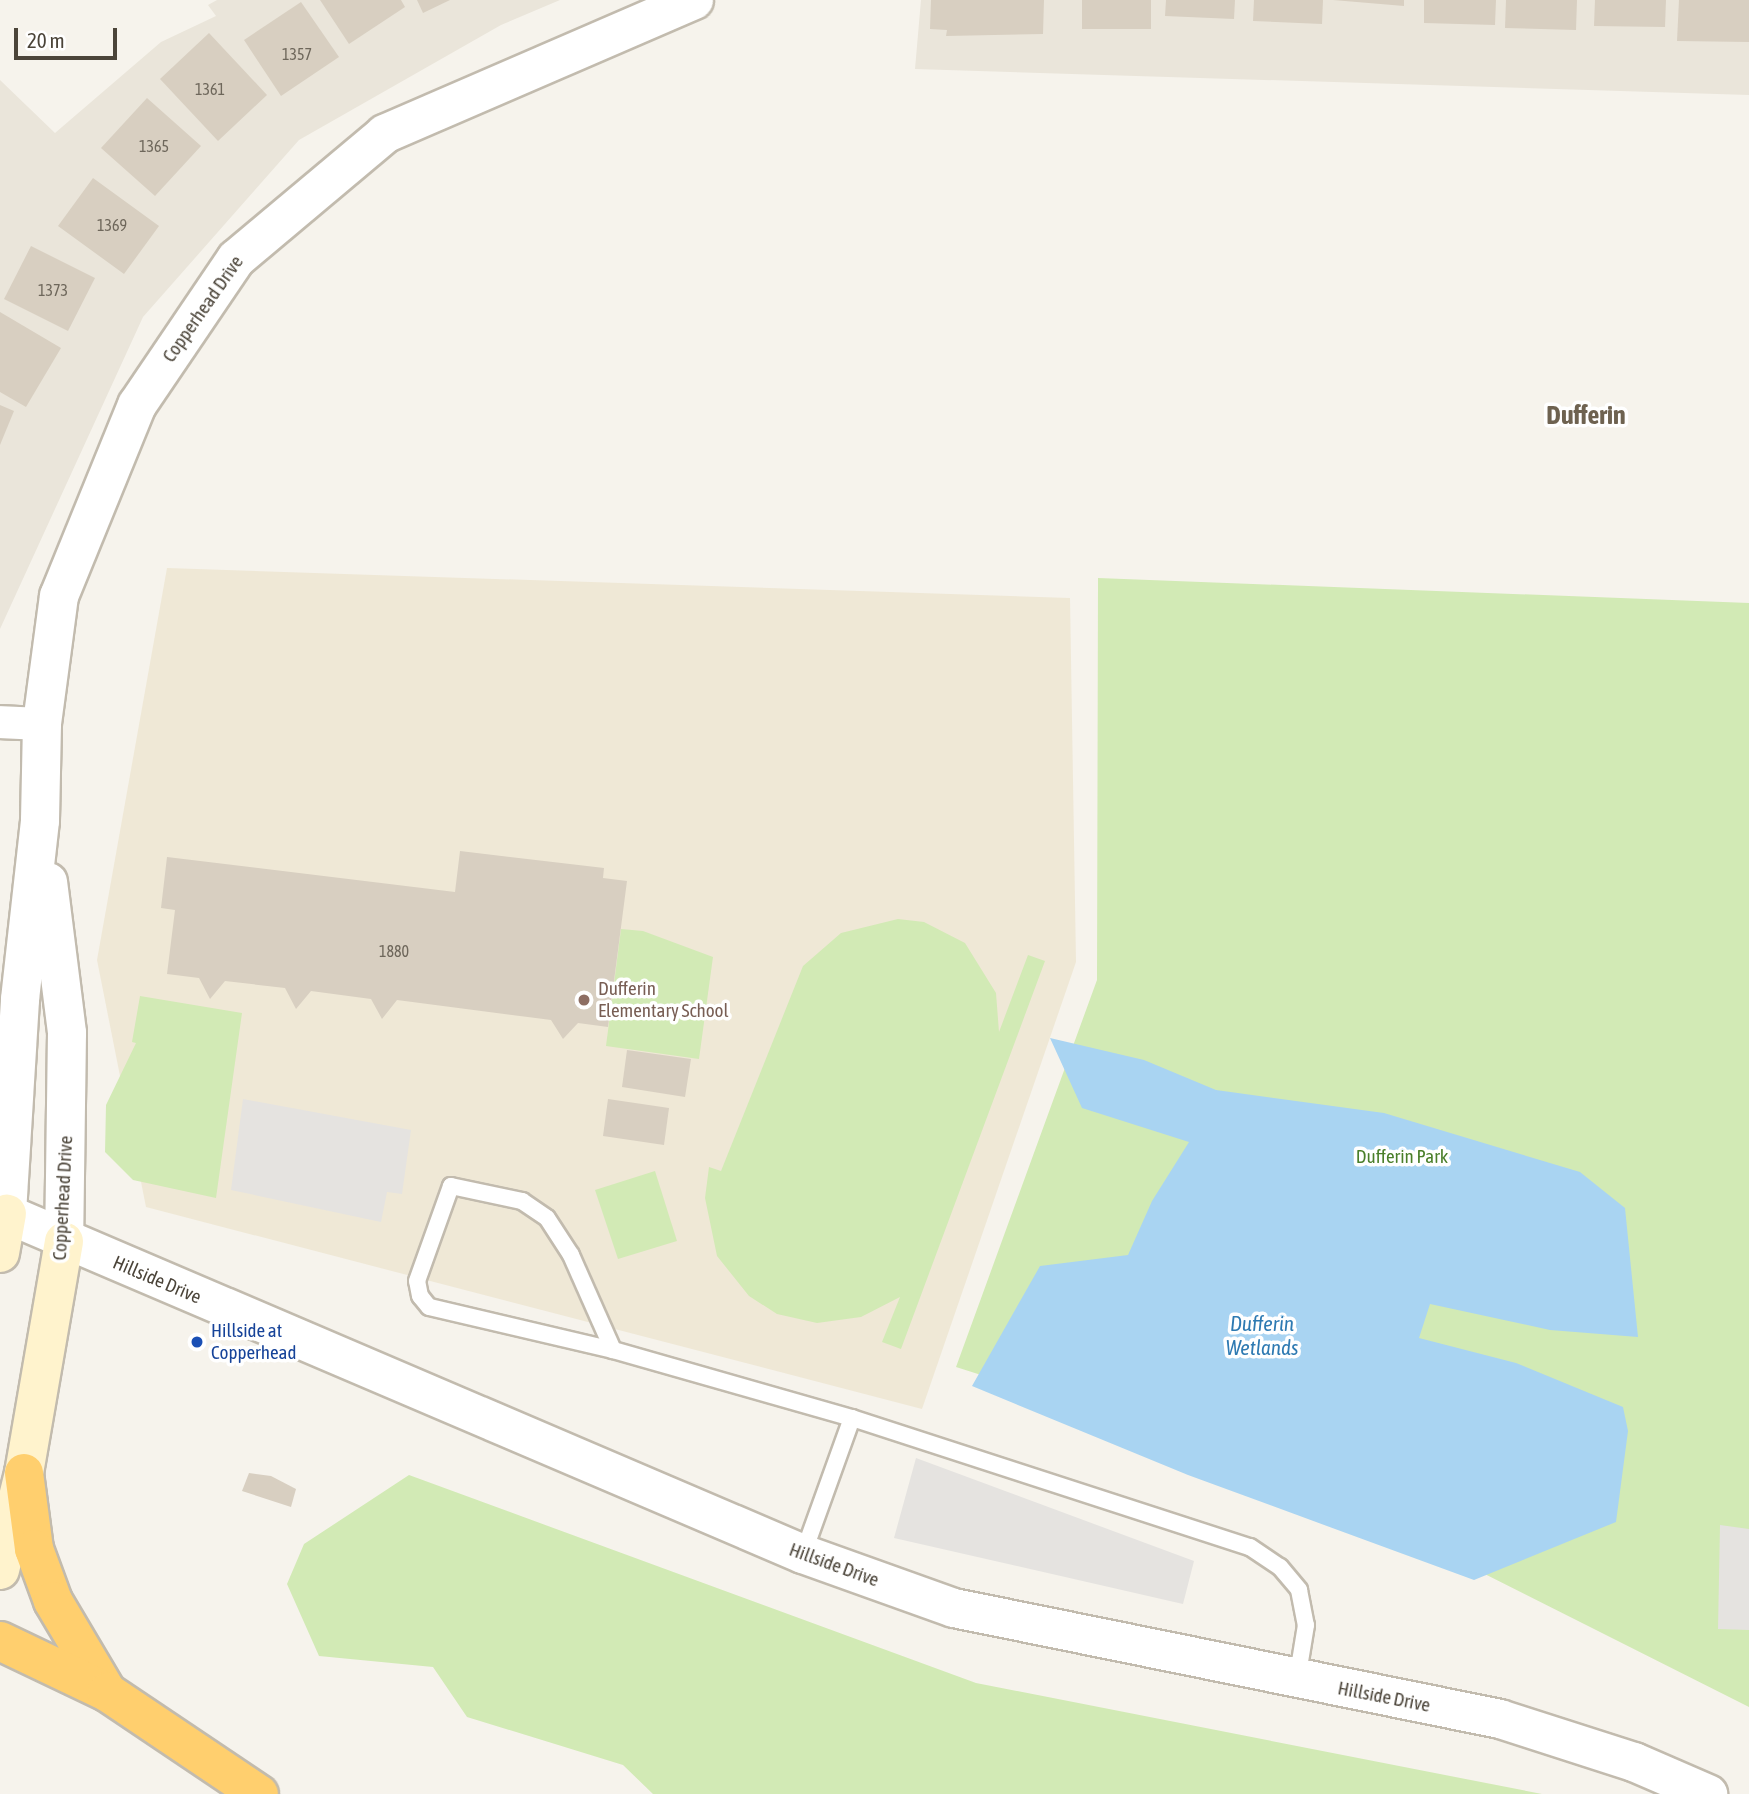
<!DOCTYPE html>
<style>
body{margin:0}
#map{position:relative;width:1749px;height:1794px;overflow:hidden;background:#f6f3ec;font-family:"Asap Condensed",sans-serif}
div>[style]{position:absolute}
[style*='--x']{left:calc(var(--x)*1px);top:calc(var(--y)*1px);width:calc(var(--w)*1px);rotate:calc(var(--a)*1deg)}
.residential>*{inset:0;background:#eae5da}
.education>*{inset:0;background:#efe8d6}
.green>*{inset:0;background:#d2eab5}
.parking>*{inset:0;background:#e5e3e0}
.water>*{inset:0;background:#a9d4f2}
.building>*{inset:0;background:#d8cfc1}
.roads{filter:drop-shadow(2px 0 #c2bbae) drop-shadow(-2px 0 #c2bbae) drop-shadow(0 2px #c2bbae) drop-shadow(0 -2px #c2bbae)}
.service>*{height:16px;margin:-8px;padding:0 8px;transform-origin:8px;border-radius:8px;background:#fff}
.minor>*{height:32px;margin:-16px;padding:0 16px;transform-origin:16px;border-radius:16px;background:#fff}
.tertiary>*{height:38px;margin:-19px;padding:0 19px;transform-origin:19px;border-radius:19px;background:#fff}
.secondary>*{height:38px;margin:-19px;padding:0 19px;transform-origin:19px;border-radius:19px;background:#fff3cd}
.motorway>*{height:38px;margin:-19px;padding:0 19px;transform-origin:19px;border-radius:19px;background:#ffcf6e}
.dots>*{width:19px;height:19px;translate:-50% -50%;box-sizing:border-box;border:4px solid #fff;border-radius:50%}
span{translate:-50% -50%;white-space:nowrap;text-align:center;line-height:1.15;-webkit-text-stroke:7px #fff;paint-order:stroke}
.number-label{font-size:16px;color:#6e675b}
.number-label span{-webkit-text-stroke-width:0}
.street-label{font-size:19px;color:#4b4439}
.education-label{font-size:19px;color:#785e54}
.left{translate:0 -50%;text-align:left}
.park-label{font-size:19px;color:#4a7f2a}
.transit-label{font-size:19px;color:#164399}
.water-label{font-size:21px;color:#2e7ab2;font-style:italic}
.district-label{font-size:26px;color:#6e6250;font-weight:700}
.scale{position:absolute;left:14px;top:28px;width:103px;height:32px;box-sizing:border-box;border:4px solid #4b4439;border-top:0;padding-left:9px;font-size:21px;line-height:24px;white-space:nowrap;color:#4b4439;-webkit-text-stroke:5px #fff;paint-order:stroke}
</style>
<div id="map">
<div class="residential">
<div style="clip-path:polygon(217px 0,560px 0,501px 25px,299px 140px,143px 317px,0 629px,0 80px,55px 133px,161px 42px,216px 16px,208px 5px)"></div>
<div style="clip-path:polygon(921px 0,1749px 0,1749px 95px,915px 69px)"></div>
</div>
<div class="education">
<div style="clip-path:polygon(167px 568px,1070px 598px,1076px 962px,922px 1409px,146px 1207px,97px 960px)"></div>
</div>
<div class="green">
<div style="clip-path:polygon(1098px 578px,1749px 603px,1749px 1707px,1437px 1550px,1028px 1390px,956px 1367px,1097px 980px)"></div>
<div style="clip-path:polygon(898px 919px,924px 922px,965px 943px,996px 993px,999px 1032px,1028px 955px,1045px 961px,901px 1349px,882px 1342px,900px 1297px,861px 1317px,817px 1323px,777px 1314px,749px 1296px,717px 1256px,705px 1198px,709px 1167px,721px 1171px,803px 966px,841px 933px)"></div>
<div style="clip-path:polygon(621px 929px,643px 931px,713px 957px,699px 1059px,606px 1046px)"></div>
<div style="clip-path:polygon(140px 996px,242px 1013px,216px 1198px,133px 1180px,105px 1152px,106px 1105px,136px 1043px,132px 1042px)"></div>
<div style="clip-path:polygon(655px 1171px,677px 1241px,618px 1259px,595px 1190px)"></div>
<div style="clip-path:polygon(409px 1475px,976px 1683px,1542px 1794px,653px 1794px,623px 1765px,467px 1717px,433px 1667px,319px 1656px,287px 1584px,304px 1544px)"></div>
</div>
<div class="parking">
<div style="clip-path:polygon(243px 1099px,411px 1130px,402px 1194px,387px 1192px,381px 1222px,231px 1190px)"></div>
<div style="clip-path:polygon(916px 1458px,1194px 1561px,1183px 1604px,894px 1538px)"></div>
<div style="clip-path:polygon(1720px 1525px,1749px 1529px,1749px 1630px,1718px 1629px)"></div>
</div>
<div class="water">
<div style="clip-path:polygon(1050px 1038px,1144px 1060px,1216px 1090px,1384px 1113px,1580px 1172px,1625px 1208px,1638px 1337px,1550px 1330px,1430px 1304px,1419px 1338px,1516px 1363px,1623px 1407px,1628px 1431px,1616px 1522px,1474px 1580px,1188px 1475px,972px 1386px,1040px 1266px,1128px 1255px,1152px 1201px,1189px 1142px,1082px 1108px)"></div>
</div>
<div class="building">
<div style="clip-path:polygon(320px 0,401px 0,405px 7px,349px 44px)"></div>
<div style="clip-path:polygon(417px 0,450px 0,423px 13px)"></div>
<div style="clip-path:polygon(931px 0,1044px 0,1043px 34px,946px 36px,947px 30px,930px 29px)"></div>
<div style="clip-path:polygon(1082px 0,1151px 0,1151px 29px,1082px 29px)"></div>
<div style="clip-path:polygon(1166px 0,1235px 0,1234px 19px,1165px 16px)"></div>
<div style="clip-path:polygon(1254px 0,1323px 0,1322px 24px,1253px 21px)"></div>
<div style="clip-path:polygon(1333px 0,1404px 0,1404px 6px)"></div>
<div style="clip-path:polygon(1424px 0,1496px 0,1495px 25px,1424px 23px)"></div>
<div style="clip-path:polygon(1506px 0,1577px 0,1576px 30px,1505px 28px)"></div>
<div style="clip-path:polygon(1595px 0,1666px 0,1665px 27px,1594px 26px)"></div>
<div style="clip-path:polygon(1679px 0,1749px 0,1749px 42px,1677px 41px)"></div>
<div style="clip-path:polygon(301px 2px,339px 57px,281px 96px,244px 40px)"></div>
<div style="clip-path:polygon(209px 33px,267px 95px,218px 141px,160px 79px)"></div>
<div style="clip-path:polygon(147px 98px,201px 146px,155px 196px,101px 148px)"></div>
<div style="clip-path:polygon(93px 178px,159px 226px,124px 274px,58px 226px)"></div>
<div style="clip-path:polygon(31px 246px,95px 278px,68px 331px,4px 299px)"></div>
<div style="clip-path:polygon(0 312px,61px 348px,26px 407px,0 392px)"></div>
<div style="clip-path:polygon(0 405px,14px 411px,0 445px)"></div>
<div style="clip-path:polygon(460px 851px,604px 868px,603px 878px,627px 881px,608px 1027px,578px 1023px,563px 1039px,551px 1020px,397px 1000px,382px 1019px,371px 999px,311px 991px,296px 1009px,285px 988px,225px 981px,210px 999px,199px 978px,167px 974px,175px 910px,161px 908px,167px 857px,455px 892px)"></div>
<div style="clip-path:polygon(627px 1050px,691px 1059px,685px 1097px,622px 1087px)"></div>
<div style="clip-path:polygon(608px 1099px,669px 1108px,664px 1145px,603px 1136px)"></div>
<div style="clip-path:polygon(249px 1473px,271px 1476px,296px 1489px,291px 1507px,242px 1491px)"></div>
</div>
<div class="roads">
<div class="service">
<div style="--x:613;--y:1350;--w:189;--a:-166.8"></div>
<div style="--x:429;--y:1307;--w:14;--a:-129"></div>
<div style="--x:420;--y:1296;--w:15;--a:-101"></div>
<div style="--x:417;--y:1281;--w:101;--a:-70.3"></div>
<div style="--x:451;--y:1186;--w:73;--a:11.9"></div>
<div style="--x:522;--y:1201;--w:30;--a:34"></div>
<div style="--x:547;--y:1218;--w:44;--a:57"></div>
<div style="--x:571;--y:1255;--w:104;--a:66.1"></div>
<div style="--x:613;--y:1350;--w:248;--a:15.9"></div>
<div style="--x:852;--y:1418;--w:145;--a:109.8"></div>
<div style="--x:852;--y:1418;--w:418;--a:18"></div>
<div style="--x:1250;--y:1547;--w:36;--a:34"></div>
<div style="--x:1280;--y:1567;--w:30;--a:50"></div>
<div style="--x:1299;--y:1590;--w:36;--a:79"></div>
<div style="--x:1306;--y:1625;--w:56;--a:99.3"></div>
</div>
<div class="minor">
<div style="--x:0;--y:722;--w:42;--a:2.7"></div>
</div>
<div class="tertiary">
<div style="--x:694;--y:0;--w:337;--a:156.6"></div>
<div style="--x:385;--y:134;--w:194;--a:140"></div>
<div style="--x:236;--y:259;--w:176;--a:124.1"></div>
<div style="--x:137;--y:405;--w:206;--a:112.2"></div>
<div style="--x:59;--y:596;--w:129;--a:97.6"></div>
<div style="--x:42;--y:724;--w:97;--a:91.2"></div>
<div style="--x:40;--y:821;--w:180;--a:96.4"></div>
<div style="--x:20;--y:1000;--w:214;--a:93.5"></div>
<div style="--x:7;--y:1214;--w:866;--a:23.13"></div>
<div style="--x:803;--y:1554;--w:160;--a:19.7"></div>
<div style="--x:954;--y:1608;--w:557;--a:11.49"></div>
<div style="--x:1500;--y:1719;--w:141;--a:17.8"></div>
<div style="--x:1634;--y:1762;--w:81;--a:23.4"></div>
<div style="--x:48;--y:882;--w:152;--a:82.8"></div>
<div style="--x:67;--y:1033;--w:208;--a:90.8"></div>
</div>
<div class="secondary">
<div style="--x:0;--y:1253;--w:40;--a:-80"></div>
<div style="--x:0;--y:1570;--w:100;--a:-76.1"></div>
<div style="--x:24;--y:1473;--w:235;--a:-80.2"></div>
</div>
<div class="motorway">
<div style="--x:24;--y:1473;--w:77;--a:82.5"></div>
<div style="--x:34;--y:1549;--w:55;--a:69.9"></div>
<div style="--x:53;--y:1601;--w:106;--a:59.3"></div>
<div style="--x:0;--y:1641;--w:119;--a:25.5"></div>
<div style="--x:107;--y:1692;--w:183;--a:33.9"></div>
</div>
</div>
<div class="dots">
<div style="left:584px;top:1000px;background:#8d6e63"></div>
<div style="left:197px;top:1342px;background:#1a4fb4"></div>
</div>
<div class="number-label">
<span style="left:297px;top:54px">1357</span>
<span style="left:210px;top:89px">1361</span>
<span style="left:154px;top:146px">1365</span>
<span style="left:112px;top:225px">1369</span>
<span style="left:53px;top:290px">1373</span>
<span style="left:394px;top:951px">1880</span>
</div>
<div class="street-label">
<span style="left:203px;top:309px;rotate:-55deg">Copperhead Drive</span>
<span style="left:63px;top:1198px;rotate:-87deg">Copperhead Drive</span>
<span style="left:157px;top:1280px;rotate:23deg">Hillside Drive</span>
<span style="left:834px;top:1565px;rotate:20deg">Hillside Drive</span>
<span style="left:1384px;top:1697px;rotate:11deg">Hillside Drive</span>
</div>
<div class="education-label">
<span class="left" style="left:598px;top:1000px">Dufferin<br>Elementary School</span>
</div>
<div class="park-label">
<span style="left:1402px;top:1157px">Dufferin Park</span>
</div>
<div class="transit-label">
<span class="left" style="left:211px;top:1342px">Hillside at<br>Copperhead</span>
</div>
<div class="water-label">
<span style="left:1262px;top:1335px">Dufferin<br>Wetlands</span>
</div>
<div class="district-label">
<span style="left:1586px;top:416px">Dufferin</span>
</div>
<div class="scale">20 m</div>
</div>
